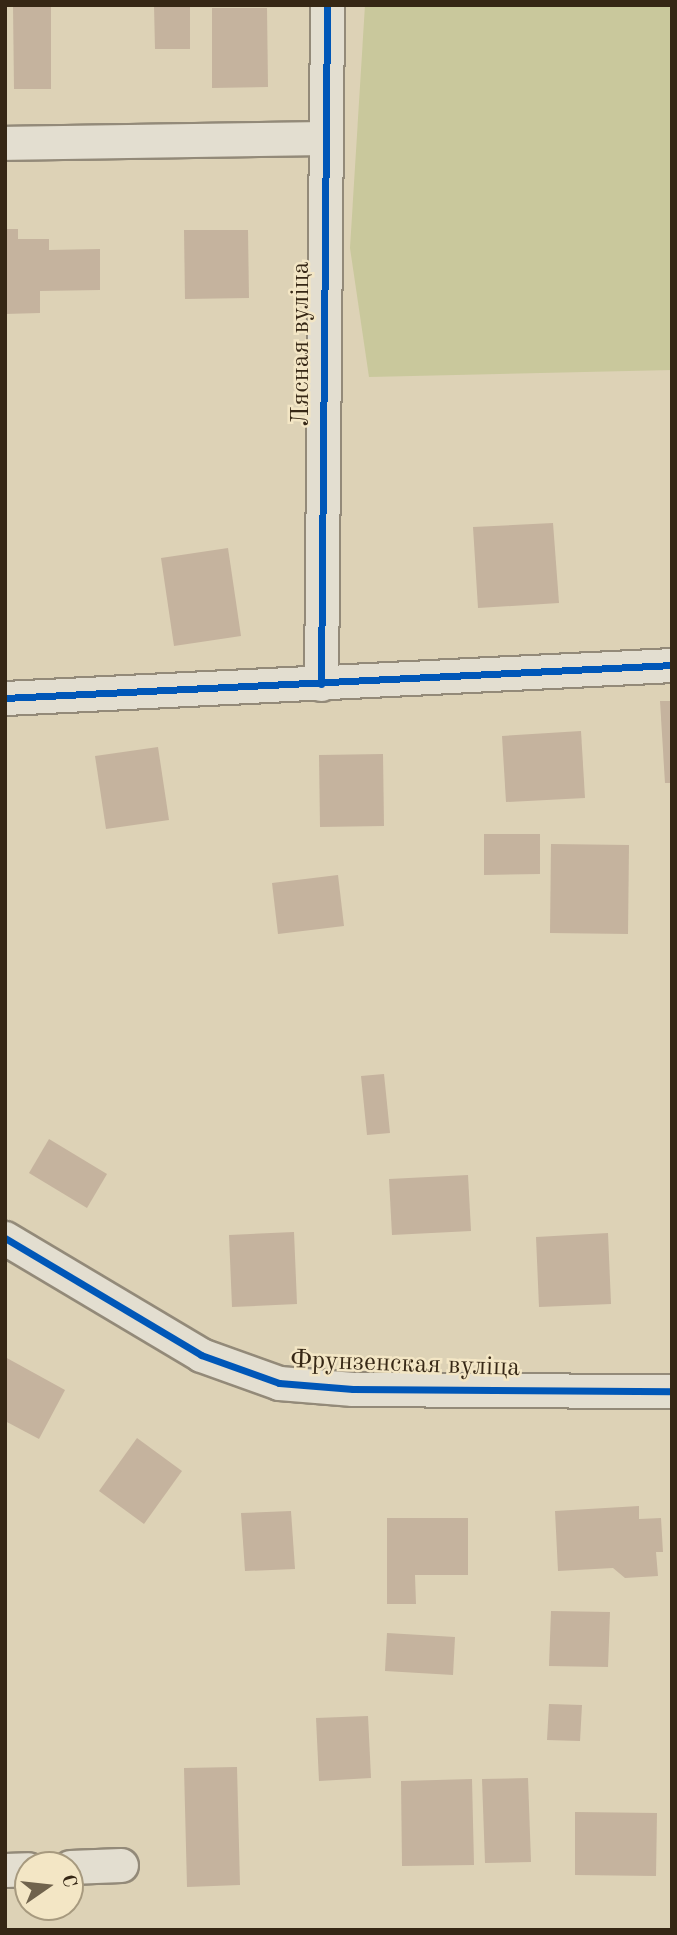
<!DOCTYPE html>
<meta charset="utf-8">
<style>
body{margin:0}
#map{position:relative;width:677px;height:1935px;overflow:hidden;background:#ddd2b6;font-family:"Old Standard TT",serif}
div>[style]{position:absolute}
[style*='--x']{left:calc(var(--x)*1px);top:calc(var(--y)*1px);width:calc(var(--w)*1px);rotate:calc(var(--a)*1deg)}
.green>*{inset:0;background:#c9c89c}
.building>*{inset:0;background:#c5b39e}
.roads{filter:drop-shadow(2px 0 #938a79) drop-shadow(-2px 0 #938a79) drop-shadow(0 2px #938a79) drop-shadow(0 -2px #938a79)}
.minor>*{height:33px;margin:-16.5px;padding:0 16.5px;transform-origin:16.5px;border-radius:16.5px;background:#e3ded0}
.cycleway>*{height:7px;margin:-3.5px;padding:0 3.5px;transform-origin:3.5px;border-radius:3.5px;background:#0057b8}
span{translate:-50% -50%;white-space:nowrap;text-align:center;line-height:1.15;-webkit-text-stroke:5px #f3e6c5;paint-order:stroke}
.street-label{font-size:26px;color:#362715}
.frame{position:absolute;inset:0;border:7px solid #362715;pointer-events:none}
.north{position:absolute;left:14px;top:1851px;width:70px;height:70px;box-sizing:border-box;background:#f3e6c5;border:2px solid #a79a7f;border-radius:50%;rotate:76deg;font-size:19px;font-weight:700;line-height:28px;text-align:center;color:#362715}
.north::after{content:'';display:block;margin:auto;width:24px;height:32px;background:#70634d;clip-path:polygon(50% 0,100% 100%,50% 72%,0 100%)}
</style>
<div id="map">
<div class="green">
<div style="clip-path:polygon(365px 5px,672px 5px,672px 370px,369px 377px,350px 248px)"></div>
</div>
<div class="building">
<div style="clip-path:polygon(154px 5px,190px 5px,190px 49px,155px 49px)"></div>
<div style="clip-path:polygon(13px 6px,51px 6px,51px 89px,14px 89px)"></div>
<div style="clip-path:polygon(212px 8px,267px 8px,268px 87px,212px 88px)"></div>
<div style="clip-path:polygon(5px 229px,18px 229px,18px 239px,49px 239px,49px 250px,100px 249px,100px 290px,40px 291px,40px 313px,5px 314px)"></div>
<div style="clip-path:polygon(184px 230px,248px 230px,249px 298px,185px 299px)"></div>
<div style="clip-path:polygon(553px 523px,559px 603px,478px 608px,473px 527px)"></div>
<div style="clip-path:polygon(228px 548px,241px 636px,174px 646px,161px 558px)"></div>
<div style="clip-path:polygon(660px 701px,672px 701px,672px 783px,665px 783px)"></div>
<div style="clip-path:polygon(581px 731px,585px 798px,506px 802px,502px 736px)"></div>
<div style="clip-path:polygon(158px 747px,169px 820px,106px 829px,95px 756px)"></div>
<div style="clip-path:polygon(383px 754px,384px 826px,320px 827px,319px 755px)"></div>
<div style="clip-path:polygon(484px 834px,540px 834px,540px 874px,484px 875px)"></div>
<div style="clip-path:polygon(551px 844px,629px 845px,628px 934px,550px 933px)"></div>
<div style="clip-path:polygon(338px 875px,344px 926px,278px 934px,272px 883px)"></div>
<div style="clip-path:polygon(384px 1074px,390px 1133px,367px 1135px,361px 1076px)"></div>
<div style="clip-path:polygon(49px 1139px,107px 1174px,87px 1208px,29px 1173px)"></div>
<div style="clip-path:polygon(468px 1175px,471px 1231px,392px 1235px,389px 1179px)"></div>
<div style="clip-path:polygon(294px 1232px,297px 1304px,232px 1307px,229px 1235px)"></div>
<div style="clip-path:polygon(608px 1233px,611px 1304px,539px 1307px,536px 1237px)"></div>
<div style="clip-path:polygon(5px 1357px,65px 1390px,39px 1439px,5px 1421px)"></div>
<div style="clip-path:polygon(137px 1438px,182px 1471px,144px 1524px,99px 1491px)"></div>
<div style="clip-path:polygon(639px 1506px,639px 1519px,661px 1518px,663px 1552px,656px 1552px,658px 1576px,625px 1578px,613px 1568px,558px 1571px,555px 1511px)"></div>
<div style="clip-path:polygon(291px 1511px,295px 1569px,245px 1571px,241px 1513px)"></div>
<div style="clip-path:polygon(387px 1518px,468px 1518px,468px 1575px,415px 1575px,416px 1604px,387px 1604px)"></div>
<div style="clip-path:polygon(551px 1611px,610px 1612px,608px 1667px,549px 1666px)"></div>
<div style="clip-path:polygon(387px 1633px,455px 1637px,453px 1675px,385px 1671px)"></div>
<div style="clip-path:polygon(549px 1704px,582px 1705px,580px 1741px,547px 1740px)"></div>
<div style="clip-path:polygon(368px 1716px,371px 1778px,319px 1781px,316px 1718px)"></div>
<div style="clip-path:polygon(237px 1767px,240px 1885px,187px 1887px,184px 1768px)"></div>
<div style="clip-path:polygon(528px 1778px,531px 1862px,485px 1863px,482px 1779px)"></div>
<div style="clip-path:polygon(472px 1779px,474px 1865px,402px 1866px,401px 1781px)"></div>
<div style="clip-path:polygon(575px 1812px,657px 1813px,656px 1876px,575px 1875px)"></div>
</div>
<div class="roads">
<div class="minor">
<div style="--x:5;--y:143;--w:319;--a:-0.9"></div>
<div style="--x:321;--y:684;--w:679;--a:-89.49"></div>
<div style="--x:5;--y:698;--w:668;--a:-2.83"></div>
<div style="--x:5;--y:1238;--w:228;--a:30.8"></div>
<div style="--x:201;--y:1355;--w:83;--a:19.7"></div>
<div style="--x:279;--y:1383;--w:74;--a:4.6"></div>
<div style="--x:353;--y:1389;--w:319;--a:0.4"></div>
<div style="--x:70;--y:1867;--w:51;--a:-2.2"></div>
<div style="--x:5;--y:1870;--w:23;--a:-2"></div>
</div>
</div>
<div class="cycleway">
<div style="--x:321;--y:684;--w:679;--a:-89.49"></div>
<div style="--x:5;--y:698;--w:668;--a:-2.83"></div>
<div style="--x:5;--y:1238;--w:228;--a:30.8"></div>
<div style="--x:201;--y:1355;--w:83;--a:19.7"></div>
<div style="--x:279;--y:1383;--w:74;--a:4.6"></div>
<div style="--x:353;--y:1389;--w:319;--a:0.4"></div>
</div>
<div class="street-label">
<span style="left:302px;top:344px;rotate:-90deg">Лясная вуліца</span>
<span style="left:405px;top:1365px;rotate:2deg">Фрунзенская вуліца</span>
</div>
<div class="frame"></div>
<div class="north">С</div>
</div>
